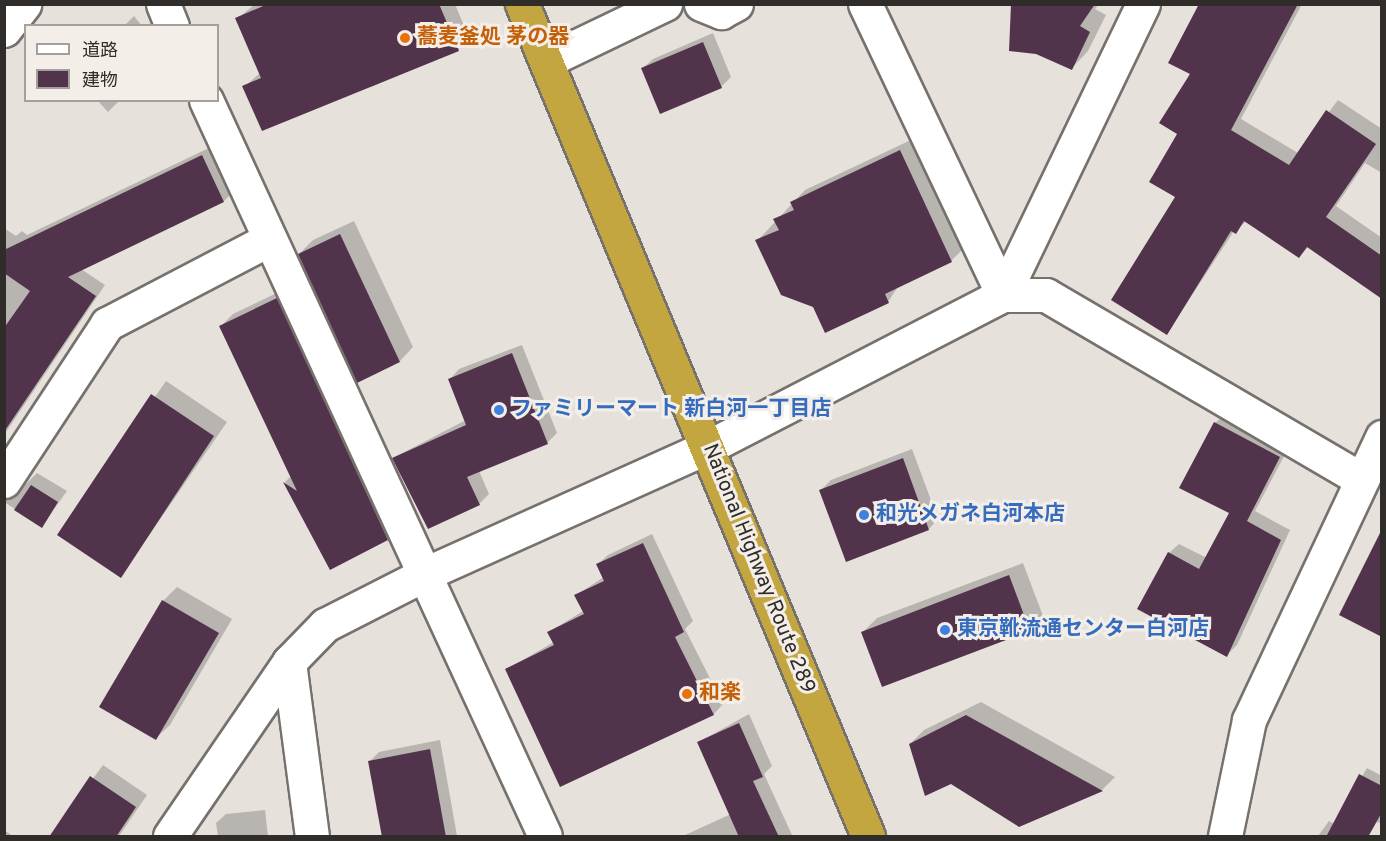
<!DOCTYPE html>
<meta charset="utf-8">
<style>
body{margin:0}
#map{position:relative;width:1386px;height:841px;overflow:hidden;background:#e7e1dc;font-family:Overpass,"Noto Sans JP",sans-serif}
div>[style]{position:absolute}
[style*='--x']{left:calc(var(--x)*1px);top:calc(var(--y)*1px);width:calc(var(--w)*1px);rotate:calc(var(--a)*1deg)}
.shadow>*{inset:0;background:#0003}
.building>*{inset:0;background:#52334c}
.roads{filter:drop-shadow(2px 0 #76716c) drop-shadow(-2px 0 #76716c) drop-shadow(0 2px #76716c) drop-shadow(0 -2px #76716c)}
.minor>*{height:33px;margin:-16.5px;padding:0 16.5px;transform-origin:16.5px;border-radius:16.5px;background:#fff}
.tertiary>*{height:33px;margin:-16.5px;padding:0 16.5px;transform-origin:16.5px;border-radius:16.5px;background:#fff}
.trunk>*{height:33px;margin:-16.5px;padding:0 16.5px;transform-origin:16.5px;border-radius:16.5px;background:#c3a640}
.dots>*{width:16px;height:16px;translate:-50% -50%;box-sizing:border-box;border:3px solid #f4eee9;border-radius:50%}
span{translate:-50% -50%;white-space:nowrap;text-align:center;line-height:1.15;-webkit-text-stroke:6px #f4eee9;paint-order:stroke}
.food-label{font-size:21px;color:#c56008;font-weight:700}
.left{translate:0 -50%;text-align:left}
.shop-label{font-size:21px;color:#366cbe;font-weight:700}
.street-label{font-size:21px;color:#2f2c2a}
.frame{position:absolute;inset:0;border:6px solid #2f2c2a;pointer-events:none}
.legend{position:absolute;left:24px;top:24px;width:195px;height:78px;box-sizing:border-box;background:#f4eee9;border:2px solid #a5a09d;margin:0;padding:8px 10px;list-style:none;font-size:18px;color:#2f2c2a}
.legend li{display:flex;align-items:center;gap:12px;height:30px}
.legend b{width:30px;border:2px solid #a5a09d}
</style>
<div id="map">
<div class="shadow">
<div style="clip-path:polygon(255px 4px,455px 4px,469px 38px,458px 50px,371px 87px,369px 82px,244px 87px,260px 73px,237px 19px)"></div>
<div style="clip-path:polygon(1017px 4px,1099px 4px,1095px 9px,1106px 15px,1088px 51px,1072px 68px)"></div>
<div style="clip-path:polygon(1201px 4px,1302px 4px,1241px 119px,1298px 153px,1338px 100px,1382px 129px,1382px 173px,1365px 163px,1336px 206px,1382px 238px,1382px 297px,1309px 246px,1299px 256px,1247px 221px,1234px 231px,1167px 333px,1179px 134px)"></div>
<div style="clip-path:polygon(134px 16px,142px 26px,124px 26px)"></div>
<div style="clip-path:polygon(713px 33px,731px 77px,721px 87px,643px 68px,653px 59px)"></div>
<div style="clip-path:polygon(97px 100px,120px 100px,108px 112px)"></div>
<div style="clip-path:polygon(913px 139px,964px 248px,951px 261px,899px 285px,888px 302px,814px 305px,757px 241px,805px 190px)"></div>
<div style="clip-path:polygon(213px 146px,234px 191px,224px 201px,81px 269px,105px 285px,4px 435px,4px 228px,16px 236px,22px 231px,27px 235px)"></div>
<div style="clip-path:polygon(354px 221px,413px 347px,400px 361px,299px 254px,313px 240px)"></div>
<div style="clip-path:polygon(289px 287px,399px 526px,331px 568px,285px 482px,292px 475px,220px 327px,233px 314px)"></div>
<div style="clip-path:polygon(522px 345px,557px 433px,547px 443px,479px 471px,489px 494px,479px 504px,393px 458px,466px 420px,450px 379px,459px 369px)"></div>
<div style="clip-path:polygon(166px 381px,227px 422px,121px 576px,59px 535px)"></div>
<div style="clip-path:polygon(1225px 414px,1289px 447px,1255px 511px,1290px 530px,1237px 645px,1227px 655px,1169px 553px,1179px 544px,1207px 558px,1231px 513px,1215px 423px)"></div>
<div style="clip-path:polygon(912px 449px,938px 519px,929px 529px,847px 560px,821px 490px,831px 480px)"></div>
<div style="clip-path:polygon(37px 473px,67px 491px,42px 526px,4px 502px,4px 487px,22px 488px)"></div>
<div style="clip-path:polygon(652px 534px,693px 621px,685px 629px,723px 704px,714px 714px,561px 785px,507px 669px,554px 642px,549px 632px,583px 611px,576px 595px,604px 577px,598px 564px,608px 555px)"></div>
<div style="clip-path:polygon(1023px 563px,1043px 616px,1030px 629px,883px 685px,863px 632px,877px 618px)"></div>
<div style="clip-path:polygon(177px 587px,232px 619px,170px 725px,156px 738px,163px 601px)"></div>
<div style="clip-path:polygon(981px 702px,1115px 777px,1102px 790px,1019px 825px,910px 744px,924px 730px)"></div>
<div style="clip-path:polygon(749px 714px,772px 766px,764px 774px,792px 835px,683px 836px,731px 814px,699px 742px)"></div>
<div style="clip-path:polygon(440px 740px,457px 836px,383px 836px,369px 762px,379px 752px)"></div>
<div style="clip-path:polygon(103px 765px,147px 795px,119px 836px,51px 836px)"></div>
<div style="clip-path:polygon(1367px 768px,1382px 776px,1382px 824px,1377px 822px,1367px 836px,1318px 836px,1329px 821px,1334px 824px)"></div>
<div style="clip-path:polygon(265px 810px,268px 836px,218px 836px,216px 823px,226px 814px)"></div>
<div style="clip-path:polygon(4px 830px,13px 836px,4px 836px)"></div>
</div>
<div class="building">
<div style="clip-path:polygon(268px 4px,439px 4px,459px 51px,262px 131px,242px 86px,261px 78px,235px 18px)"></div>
<div style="clip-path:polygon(1011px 4px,1095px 4px,1080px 26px,1090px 32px,1072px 70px,1036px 54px,1009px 51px)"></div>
<div style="clip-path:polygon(1199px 4px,1298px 4px,1231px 130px,1289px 165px,1326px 110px,1376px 144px,1326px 217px,1382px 256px,1382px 299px,1307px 247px,1299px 258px,1244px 221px,1236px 234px,1231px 231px,1167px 335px,1111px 300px,1175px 197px,1149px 182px,1177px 134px,1159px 123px,1190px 74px,1168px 63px)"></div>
<div style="clip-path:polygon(703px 42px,722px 88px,660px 114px,641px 68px)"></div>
<div style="clip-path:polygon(900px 150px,952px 262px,885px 294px,889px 303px,825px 333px,813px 307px,781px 295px,755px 240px,779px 230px,773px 219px,794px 210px,790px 202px)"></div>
<div style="clip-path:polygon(202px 155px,224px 202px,68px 277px,96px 296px,4px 432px,4px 328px,30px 291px,4px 273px,4px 250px)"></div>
<div style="clip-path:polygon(340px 234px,400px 362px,357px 383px,298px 254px)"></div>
<div style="clip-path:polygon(277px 298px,388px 540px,330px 570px,283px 482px,297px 491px,219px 326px)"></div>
<div style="clip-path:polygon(512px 353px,548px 444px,467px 477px,480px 505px,428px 529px,392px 458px,466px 425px,448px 379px)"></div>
<div style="clip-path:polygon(151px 394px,214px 436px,121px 578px,57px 535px)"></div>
<div style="clip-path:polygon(1214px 422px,1280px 457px,1247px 521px,1281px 540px,1227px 657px,1137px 609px,1168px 552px,1199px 569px,1229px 513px,1179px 488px)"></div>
<div style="clip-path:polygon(903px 458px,929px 530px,846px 562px,819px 490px)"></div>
<div style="clip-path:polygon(31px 485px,58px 502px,42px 528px,14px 510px)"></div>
<div style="clip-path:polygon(1382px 529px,1382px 637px,1339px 615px)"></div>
<div style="clip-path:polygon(643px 543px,684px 632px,675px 637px,714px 715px,560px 787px,505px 669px,554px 645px,547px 632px,584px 614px,574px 595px,604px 581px,596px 564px)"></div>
<div style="clip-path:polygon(1009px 575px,1030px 631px,882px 687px,861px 632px)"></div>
<div style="clip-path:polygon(162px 600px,219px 633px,156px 740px,99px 707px)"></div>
<div style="clip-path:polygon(966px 715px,1103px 791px,1019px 827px,951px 784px,925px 796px,909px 744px)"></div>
<div style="clip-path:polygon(739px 723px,763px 777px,753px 781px,779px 837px,739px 837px,697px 742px)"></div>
<div style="clip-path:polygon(430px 749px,446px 837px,382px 837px,368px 761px)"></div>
<div style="clip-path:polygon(1359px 774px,1382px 786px,1382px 812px,1368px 837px,1326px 837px)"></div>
<div style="clip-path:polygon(90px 776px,136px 807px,116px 837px,49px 837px)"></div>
</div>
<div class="roads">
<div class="minor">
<div style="--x:163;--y:4;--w:24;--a:68"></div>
<div style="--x:701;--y:4;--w:22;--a:22"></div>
<div style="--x:721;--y:12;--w:17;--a:-28"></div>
<div style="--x:865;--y:4;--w:322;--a:64.6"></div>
<div style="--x:4;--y:30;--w:33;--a:-52"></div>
<div style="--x:546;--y:61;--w:132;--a:-25.6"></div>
<div style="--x:206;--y:100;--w:810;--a:65.27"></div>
<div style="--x:1003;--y:295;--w:323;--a:-64.3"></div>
<div style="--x:4;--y:481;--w:188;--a:-56.7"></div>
<div style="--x:107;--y:324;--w:182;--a:-27.6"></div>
<div style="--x:170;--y:836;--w:211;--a:-55.6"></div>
<div style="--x:289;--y:662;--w:52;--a:-45.8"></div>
<div style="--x:325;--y:625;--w:114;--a:-27"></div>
<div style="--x:427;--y:573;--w:308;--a:-24.2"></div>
<div style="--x:708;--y:447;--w:332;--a:-27.3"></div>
<div style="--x:1003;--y:295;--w:43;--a:0"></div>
<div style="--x:1046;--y:295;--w:363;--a:30.3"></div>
<div style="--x:1225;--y:836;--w:118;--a:-78.3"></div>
<div style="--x:1249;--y:720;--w:313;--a:-64.8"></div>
</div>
<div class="tertiary">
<div style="--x:289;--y:662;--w:176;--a:82.5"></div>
</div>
<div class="trunk">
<div style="--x:522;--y:4;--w:901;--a:67.42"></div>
</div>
</div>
<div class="dots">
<div style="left:405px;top:38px;background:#e8710a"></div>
<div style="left:499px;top:410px;background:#3f7fe0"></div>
<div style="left:864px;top:515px;background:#3f7fe0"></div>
<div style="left:945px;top:630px;background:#3f7fe0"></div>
<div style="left:687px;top:694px;background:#e8710a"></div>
</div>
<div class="food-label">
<span class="left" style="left:417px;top:38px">蕎麦釜処 茅の器</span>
<span class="left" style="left:699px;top:694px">和楽</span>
</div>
<div class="shop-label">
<span class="left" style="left:511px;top:410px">ファミリーマート 新白河一丁目店</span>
<span class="left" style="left:876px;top:515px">和光メガネ白河本店</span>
<span class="left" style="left:957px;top:630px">東京靴流通センター白河店</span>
</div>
<div class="street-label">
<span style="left:758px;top:569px;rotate:68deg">National Highway Route 289</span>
</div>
<div class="frame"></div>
<ul class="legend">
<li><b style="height:8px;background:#fff"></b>道路</li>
<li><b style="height:16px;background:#52334c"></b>建物</li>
</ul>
</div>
